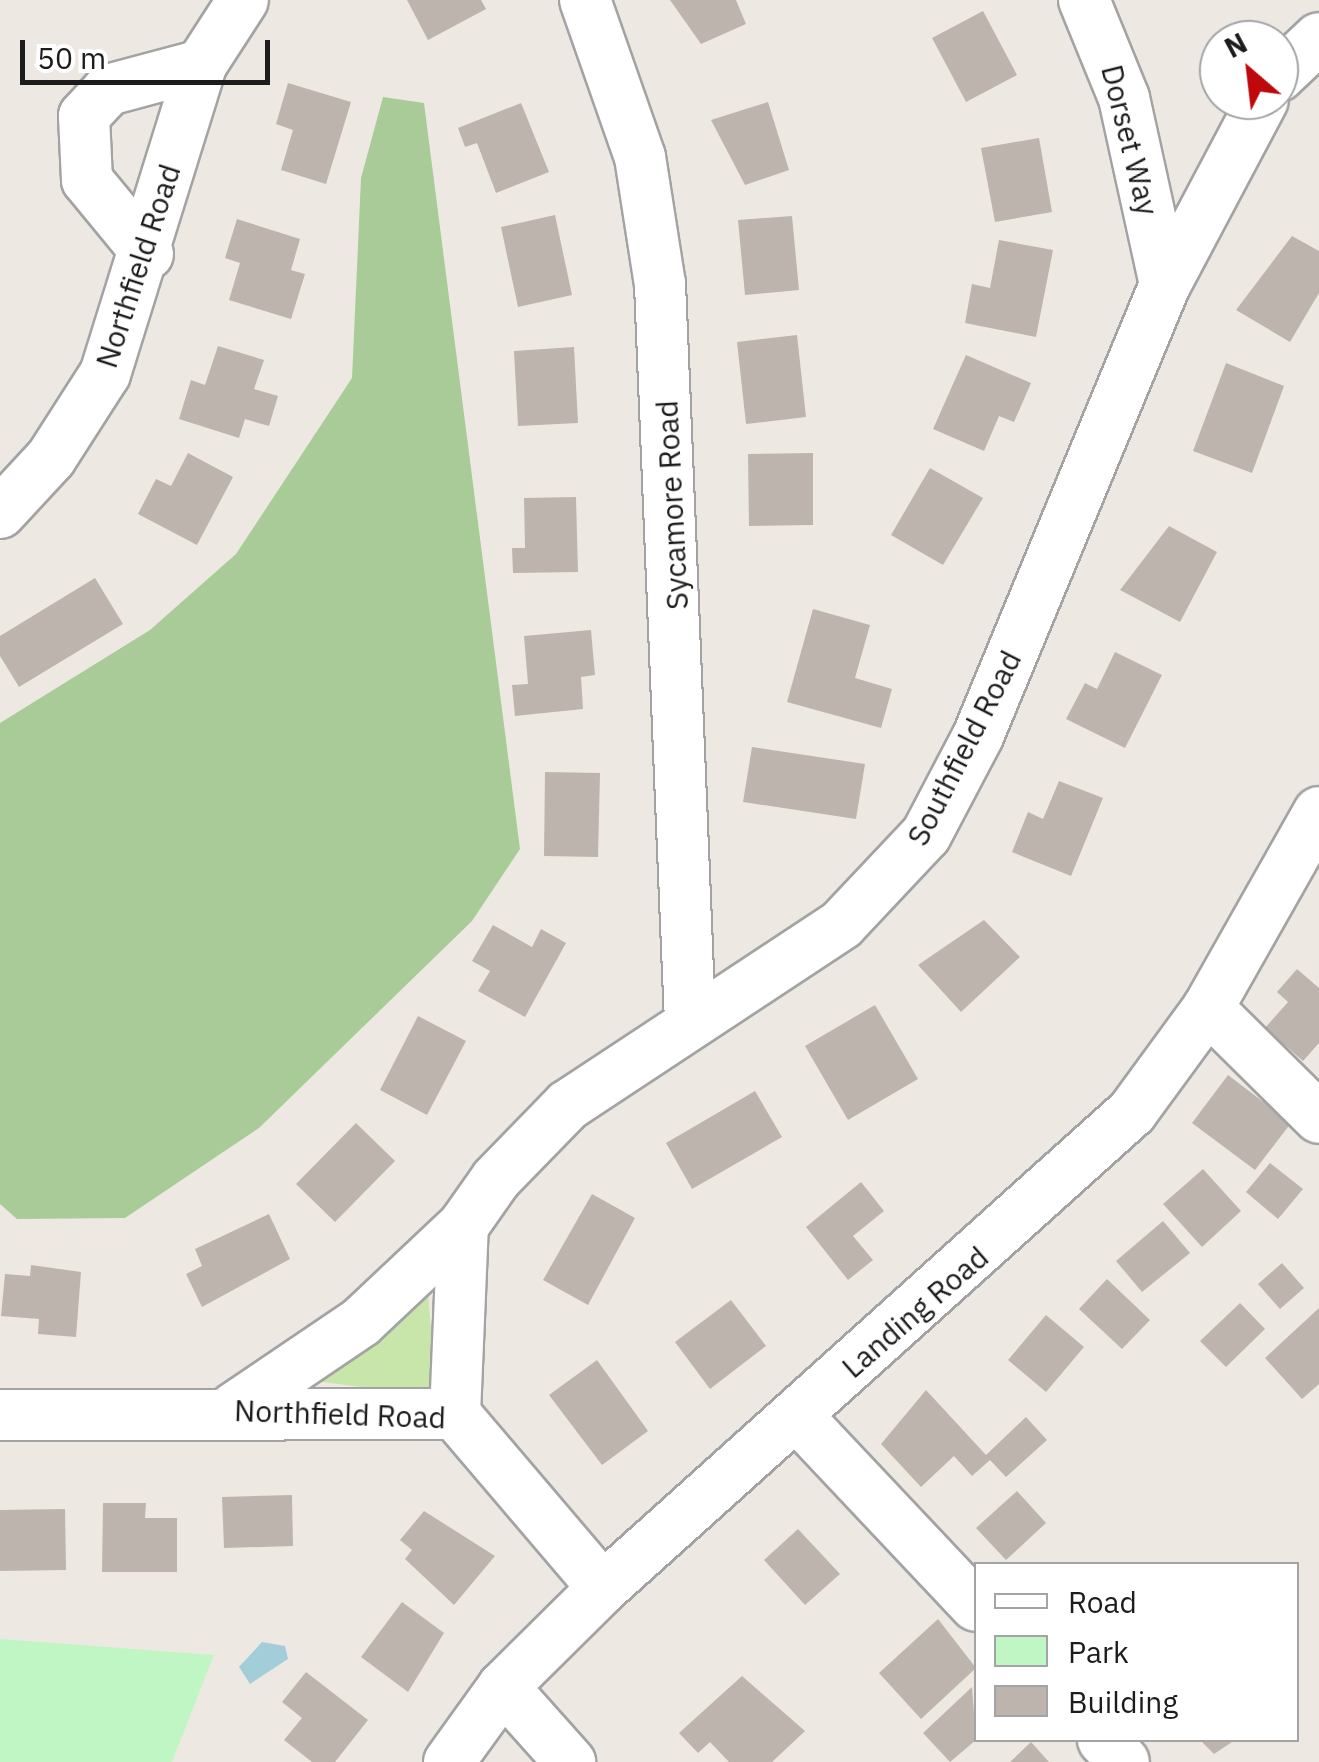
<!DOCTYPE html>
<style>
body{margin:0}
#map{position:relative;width:1319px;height:1762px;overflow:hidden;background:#ede9e2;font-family:"IBM Plex Sans",sans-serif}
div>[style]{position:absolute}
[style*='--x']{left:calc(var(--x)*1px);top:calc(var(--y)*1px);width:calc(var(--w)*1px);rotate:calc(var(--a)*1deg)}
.grass>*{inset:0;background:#c8e6a9}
.forest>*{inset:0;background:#a8cb98}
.park>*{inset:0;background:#bff6c3}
.water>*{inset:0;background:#a3ced9}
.building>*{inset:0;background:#bdb4ae}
.roads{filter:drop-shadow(2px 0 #a3a3a3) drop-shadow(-2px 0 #a3a3a3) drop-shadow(0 2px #a3a3a3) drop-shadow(0 -2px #a3a3a3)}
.minor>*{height:50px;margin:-25px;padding:0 25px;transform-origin:25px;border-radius:25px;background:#fff}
span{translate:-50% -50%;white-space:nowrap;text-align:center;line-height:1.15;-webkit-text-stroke:8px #fff;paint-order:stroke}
.street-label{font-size:30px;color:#1c1c1c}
.legend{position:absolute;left:974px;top:1562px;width:325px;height:180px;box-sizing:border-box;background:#fff;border:2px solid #a4a4a4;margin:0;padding:12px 18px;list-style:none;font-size:30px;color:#1c1c1c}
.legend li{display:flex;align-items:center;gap:20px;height:50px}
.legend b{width:50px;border:2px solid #a4a4a4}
.north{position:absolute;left:1199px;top:20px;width:100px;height:100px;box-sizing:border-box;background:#fff;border:2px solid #a4a4a4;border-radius:50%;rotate:332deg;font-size:28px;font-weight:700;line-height:40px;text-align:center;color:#1c1c1c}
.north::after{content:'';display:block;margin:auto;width:35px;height:45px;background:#bf080b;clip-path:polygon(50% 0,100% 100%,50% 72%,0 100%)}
.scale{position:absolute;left:20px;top:40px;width:250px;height:45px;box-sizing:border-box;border:5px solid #1c1c1c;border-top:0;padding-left:12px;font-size:30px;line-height:35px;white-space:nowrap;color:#1c1c1c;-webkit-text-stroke:8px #fff;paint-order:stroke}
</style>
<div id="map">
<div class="grass">
<div style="clip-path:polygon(427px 1279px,436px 1397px,300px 1379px)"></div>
</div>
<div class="forest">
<div style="clip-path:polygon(383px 97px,424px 103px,520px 849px,472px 921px,259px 1128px,125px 1218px,17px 1219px,0 1204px,0 723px,150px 630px,236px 554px,352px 378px,361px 178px)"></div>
</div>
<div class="park">
<div style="clip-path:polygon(0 1639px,214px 1655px,172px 1762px,0 1762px)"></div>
</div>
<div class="water">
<div style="clip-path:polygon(262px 1642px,285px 1646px,288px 1659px,250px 1684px,239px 1667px)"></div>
</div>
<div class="building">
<div style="clip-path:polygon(407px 0,481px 0,486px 9px,428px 40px)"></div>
<div style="clip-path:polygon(670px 0,736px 0,746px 24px,701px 44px)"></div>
<div style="clip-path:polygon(983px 11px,1017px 75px,966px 102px,932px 38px)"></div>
<div style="clip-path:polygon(288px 83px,351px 102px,326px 184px,281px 170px,293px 130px,276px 124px)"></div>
<div style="clip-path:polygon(768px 102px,789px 170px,745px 185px,711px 120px)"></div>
<div style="clip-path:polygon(521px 103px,549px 172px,496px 193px,477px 143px,465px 147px,458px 128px)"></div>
<div style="clip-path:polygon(1039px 138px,1052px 212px,995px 222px,981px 148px)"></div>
<div style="clip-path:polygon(555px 215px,572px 295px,518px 307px,501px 227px)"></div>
<div style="clip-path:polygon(792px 216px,799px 290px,745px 295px,738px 220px)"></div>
<div style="clip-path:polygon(237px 219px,300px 239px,291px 270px,305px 274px,291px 319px,229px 300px,240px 263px,225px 258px)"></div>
<div style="clip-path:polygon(1292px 236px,1319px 251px,1319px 293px,1290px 342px,1236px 310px)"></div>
<div style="clip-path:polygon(999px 240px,1053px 250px,1036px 337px,965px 323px,972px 284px,990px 288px)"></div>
<div style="clip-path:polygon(797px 335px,806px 417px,746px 424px,737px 342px)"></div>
<div style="clip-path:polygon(218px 346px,264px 360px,254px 389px,278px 396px,269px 426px,245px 419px,239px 438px,179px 419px,191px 380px,205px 385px)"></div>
<div style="clip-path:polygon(574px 347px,578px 423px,518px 426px,514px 351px)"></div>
<div style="clip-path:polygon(966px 355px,1031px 383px,1014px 422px,999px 416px,984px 451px,933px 429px)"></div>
<div style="clip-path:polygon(1226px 363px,1284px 386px,1252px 473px,1193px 451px)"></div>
<div style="clip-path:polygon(188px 453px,233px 477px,197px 545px,138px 514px,156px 479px,171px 486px)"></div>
<div style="clip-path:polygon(813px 453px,813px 525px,749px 526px,748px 454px)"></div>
<div style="clip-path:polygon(930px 468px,983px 498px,943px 565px,891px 535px)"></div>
<div style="clip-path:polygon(576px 497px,578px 572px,513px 573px,512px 548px,525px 548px,524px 498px)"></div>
<div style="clip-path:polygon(1169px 526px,1217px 552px,1180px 622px,1120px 590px)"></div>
<div style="clip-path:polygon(95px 578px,123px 624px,19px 687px,0 656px,0 636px)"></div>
<div style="clip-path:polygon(813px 609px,870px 625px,855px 678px,892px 689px,881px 728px,787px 702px)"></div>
<div style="clip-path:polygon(591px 630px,595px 675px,581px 677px,583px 709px,515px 716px,512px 685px,528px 684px,524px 636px)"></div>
<div style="clip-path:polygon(1115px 652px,1162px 675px,1125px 748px,1066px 719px,1085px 683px,1097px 689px)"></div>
<div style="clip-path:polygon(752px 747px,865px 764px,856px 819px,743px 802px)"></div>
<div style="clip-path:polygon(545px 772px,600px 773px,598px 857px,544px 856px)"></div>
<div style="clip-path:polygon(1059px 781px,1103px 798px,1071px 876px,1012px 852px,1028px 812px,1043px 819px)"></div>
<div style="clip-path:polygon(984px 920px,1020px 957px,961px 1012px,918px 965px)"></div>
<div style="clip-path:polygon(493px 925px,532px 947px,541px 929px,566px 943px,525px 1017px,478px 991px,490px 971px,472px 961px)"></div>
<div style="clip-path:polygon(1297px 969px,1319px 988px,1319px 1043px,1303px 1061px,1265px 1028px,1288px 1002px,1277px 992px)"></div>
<div style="clip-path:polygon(875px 1005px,918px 1079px,848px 1120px,805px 1046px)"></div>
<div style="clip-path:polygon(418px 1016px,466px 1041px,427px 1115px,380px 1090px)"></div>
<div style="clip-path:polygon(1228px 1075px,1291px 1123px,1255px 1170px,1192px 1123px)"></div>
<div style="clip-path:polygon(755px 1091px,782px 1137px,692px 1189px,666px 1143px)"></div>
<div style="clip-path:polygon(356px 1123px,395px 1161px,335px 1222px,296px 1184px)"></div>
<div style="clip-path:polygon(1270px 1163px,1303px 1189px,1278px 1219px,1246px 1192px)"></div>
<div style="clip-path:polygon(1203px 1169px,1241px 1211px,1202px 1247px,1163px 1204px)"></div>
<div style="clip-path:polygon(861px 1182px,884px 1211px,853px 1236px,873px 1260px,848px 1280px,806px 1227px)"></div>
<div style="clip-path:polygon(592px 1194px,635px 1218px,588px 1305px,543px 1280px)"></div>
<div style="clip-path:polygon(269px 1214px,290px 1259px,202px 1307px,186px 1274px,202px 1266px,195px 1249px)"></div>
<div style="clip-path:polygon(1163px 1221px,1190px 1253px,1142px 1292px,1116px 1261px)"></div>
<div style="clip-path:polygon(1282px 1263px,1304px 1288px,1280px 1309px,1258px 1284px)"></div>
<div style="clip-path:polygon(31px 1265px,81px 1272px,76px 1337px,38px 1334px,39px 1319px,1px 1316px,5px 1274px,30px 1276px)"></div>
<div style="clip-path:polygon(1107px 1279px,1150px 1320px,1122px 1349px,1079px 1309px)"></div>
<div style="clip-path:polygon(731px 1300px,766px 1346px,710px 1389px,675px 1342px)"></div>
<div style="clip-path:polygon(1240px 1303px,1265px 1329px,1226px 1367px,1200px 1341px)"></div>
<div style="clip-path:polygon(1319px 1308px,1319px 1384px,1302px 1399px,1265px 1358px)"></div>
<div style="clip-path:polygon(1046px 1315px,1084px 1347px,1046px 1392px,1008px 1360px)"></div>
<div style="clip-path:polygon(597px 1360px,648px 1431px,602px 1465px,549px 1395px)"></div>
<div style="clip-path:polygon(926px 1390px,986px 1455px,1026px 1417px,1047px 1440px,1006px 1477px,990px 1460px,972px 1476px,954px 1456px,921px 1487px,881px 1444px)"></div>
<div style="clip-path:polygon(1017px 1491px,1046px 1523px,1006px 1560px,976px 1528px)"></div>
<div style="clip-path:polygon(292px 1495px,293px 1546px,224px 1548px,222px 1497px)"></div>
<div style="clip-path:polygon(103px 1503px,146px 1503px,145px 1518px,177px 1518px,177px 1572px,102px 1572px)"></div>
<div style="clip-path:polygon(65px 1509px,66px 1570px,0 1571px,0 1510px)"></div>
<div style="clip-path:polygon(424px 1511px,495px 1556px,454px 1605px,405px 1559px,412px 1550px,400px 1540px)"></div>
<div style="clip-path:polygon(798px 1529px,840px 1574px,805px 1605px,764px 1560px)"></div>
<div style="clip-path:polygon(402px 1602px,444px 1633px,408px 1692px,361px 1657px)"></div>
<div style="clip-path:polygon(938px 1619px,976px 1668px,921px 1719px,879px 1673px)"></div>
<div style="clip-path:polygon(306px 1672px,368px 1720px,335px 1762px,312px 1762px,284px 1740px,302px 1718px,282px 1702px)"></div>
<div style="clip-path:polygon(742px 1676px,805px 1731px,772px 1762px,729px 1762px,710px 1742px,698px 1753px,679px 1733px)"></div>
<div style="clip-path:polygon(972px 1687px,976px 1740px,950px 1762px,923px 1733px)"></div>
<div style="clip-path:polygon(1200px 1740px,1235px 1740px,1214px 1754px)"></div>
<div style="clip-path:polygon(1031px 1742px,1049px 1762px,1010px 1762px)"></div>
</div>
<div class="roads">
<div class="minor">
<div style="--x:585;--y:0;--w:166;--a:70.7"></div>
<div style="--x:640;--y:157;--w:129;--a:81.1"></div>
<div style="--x:660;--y:284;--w:738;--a:87.67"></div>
<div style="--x:1084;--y:0;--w:106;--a:67.8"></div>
<div style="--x:1124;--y:98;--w:191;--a:77.6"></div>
<div style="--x:1279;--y:76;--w:55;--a:-43.5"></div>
<div style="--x:148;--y:254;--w:96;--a:-129.5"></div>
<div style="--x:87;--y:180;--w:64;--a:-92.7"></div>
<div style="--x:84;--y:116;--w:35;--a:-47"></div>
<div style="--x:108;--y:90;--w:96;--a:-15"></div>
<div style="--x:0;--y:513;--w:75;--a:-47.2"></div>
<div style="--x:51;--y:458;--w:100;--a:-57.3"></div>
<div style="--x:105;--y:374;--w:324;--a:-72.7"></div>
<div style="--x:201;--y:65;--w:77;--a:-57.1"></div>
<div style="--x:1208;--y:1008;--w:156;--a:44.7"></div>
<div style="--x:234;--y:1408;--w:153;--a:-34.1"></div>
<div style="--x:361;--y:1322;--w:140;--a:-43.3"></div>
<div style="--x:455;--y:1414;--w:188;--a:-87.6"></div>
<div style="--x:463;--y:1226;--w:57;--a:-54.9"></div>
<div style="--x:496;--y:1179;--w:103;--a:-45.8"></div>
<div style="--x:568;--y:1105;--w:328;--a:-33.4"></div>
<div style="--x:842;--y:924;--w:122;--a:-46.7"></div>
<div style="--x:926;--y:835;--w:112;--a:-62.3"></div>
<div style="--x:978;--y:736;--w:488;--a:-67.5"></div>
<div style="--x:1165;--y:285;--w:209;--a:-62.1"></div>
<div style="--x:0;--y:1415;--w:455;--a:-0.1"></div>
<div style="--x:455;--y:1414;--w:228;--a:49.6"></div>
<div style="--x:796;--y:1415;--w:262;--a:46.7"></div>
<div style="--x:503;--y:1687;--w:101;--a:48.2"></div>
<div style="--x:1103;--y:1740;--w:30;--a:46"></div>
<div style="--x:449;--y:1762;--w:92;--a:-54.2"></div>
<div style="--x:503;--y:1687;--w:141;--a:-44.7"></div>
<div style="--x:603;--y:1588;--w:712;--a:-41.98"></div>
<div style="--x:1132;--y:1112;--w:129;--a:-53.8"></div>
<div style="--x:1208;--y:1008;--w:225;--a:-60.5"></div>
</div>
</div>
<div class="street-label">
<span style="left:1130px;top:140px;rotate:76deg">Dorset Way</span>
<span style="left:138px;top:266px;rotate:-72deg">Northfield Road</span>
<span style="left:672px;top:505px;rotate:-93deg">Sycamore Road</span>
<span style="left:964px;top:748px;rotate:-63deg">Southfield Road</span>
<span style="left:915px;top:1312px;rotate:-41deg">Landing Road</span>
<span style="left:340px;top:1414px;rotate:2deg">Northfield Road</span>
</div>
<ul class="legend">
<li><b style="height:12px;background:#fff"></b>Road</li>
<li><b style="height:28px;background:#bff6c3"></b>Park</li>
<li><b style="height:28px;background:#bdb4ae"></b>Building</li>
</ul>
<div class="north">N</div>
<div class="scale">50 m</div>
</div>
